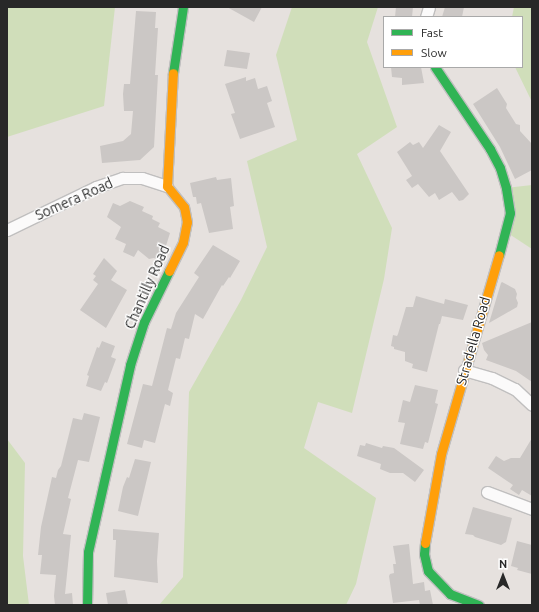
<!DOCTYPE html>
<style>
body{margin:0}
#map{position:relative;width:539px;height:612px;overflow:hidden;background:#e6e1de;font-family:Ubuntu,sans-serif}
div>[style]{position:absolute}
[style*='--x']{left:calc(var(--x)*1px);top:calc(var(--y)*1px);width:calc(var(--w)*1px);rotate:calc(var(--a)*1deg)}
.green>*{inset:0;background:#d0deba}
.building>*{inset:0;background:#cbc7c5}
.roads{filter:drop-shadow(1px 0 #c0bfbf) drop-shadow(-1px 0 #c0bfbf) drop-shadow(0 1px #c0bfbf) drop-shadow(0 -1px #c0bfbf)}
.street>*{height:11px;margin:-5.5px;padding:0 5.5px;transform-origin:5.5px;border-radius:5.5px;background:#fbfafa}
.fast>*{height:9px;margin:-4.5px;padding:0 4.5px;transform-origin:4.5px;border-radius:4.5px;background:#30b455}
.slow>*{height:9px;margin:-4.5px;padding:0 4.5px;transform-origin:4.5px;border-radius:4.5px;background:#ff9f0a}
span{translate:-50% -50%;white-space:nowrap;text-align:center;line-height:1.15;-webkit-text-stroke:3px #fff;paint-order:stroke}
.street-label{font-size:14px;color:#282828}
.frame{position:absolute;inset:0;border:8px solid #282828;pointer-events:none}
.legend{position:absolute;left:383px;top:16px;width:140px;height:52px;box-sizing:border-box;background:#fff;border:1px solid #a9a9a9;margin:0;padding:5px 7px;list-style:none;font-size:12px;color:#282828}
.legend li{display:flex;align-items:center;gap:8px;height:20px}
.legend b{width:20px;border:1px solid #a9a9a9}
.north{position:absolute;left:483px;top:556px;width:40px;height:40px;-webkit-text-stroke:3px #fff;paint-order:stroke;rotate:0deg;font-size:11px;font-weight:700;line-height:16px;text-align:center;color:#282828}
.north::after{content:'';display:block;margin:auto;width:14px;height:18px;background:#282828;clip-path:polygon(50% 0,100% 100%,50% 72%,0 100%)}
</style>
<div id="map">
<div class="green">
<div style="clip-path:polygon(7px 7px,115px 7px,104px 106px,7px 137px)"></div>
<div style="clip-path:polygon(292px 7px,378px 7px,367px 42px,397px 127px,357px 154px,392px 228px,384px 279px,352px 413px,318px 402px,304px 448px,376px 498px,356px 584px,346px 605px,159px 605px,183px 577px,189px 392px,241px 300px,267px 247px,247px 161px,297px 140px,276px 55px)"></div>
<div style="clip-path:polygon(514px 7px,532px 7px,532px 102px,515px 67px,522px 67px,522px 17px,512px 17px)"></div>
<div style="clip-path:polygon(532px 185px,532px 249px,506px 232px,506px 188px)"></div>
<div style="clip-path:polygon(7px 439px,25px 463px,23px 556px,29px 605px,7px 605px)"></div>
</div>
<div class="building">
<div style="clip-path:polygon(227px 7px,262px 7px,254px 22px)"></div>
<div style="clip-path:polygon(396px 7px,413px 7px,412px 17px,395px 17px)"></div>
<div style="clip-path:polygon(445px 7px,464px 7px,462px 17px,442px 17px)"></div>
<div style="clip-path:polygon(136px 11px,156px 12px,155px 28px,158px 28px,155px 75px,158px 75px,154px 147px,140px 160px,102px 163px,100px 146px,123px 141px,131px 134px,133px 111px,124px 111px,123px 94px,124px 84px,130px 84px)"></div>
<div style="clip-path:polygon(227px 50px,250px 53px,247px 69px,224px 66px)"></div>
<div style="clip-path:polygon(391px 67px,421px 67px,424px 83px,402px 85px,402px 78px,392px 77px)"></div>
<div style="clip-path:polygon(246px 77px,246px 81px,255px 78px,258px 89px,267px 86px,272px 101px,267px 103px,275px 127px,240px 139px,231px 114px,235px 113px,225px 84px)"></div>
<div style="clip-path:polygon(497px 88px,507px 104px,506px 108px,516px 124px,520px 125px,520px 131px,532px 144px,532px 170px,515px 179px,500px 147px,473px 104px)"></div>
<div style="clip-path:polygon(439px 125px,451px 132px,440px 151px,469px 194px,463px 200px,459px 201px,452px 192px,439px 200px,435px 193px,429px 197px,418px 184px,412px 188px,406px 180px,412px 176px,397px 152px,410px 142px,413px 145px,419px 142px,423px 148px)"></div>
<div style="clip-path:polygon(216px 177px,217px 180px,231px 178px,234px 206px,230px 207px,233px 229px,209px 233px,201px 203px,197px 204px,196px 197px,193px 197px,190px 183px)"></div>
<div style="clip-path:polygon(130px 201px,144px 207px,142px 211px,153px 216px,152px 219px,160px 223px,158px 227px,170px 233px,165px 249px,158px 260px,154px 258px,149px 259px,138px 250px,134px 257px,123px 252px,126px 244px,115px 239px,121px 227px,107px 217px,113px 203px,120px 206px)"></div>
<div style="clip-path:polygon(213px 245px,240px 261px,230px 278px,229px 277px,223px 286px,222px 285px,203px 319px,195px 314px,189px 339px,185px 338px,180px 359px,176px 358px,168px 390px,173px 393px,170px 406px,165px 404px,155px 443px,144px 440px,142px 448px,127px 444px,143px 384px,152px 386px,167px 328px,171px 329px,176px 313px,199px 277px,194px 273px)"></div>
<div style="clip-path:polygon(104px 258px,117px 271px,111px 280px,127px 290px,106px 328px,80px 310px,98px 284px,93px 280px,96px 276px,93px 274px)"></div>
<div style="clip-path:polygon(502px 282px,515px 289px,517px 294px,516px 298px,518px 303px,517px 307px,489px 323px,501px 283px)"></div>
<div style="clip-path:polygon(416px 296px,444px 304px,445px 299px,468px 305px,463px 320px,442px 316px,440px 324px,439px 324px,427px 372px,412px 368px,413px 364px,405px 361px,405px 352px,394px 349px,394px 347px,391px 346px,393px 335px,397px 336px,398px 334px,406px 307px,413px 307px)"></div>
<div style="clip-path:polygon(532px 322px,532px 382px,516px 371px,486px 360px,488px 355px,484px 350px,482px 343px)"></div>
<div style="clip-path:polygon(102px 341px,115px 346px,111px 357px,116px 359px,107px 383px,105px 382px,101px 391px,86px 386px,89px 376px,87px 375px,97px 347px,99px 348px)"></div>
<div style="clip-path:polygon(415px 385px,438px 390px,435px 403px,438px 404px,428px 443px,425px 442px,423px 449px,400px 444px,405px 423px,398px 422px,403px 400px,410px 402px)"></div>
<div style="clip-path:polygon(84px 413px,100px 417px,89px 462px,78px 460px,68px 498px,71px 499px,63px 534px,71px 535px,65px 594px,72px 593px,73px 605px,55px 605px,54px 596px,56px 575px,40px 574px,42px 555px,38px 555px,41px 527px,52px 477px,56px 478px,58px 470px,61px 466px,73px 418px,82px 420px)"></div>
<div style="clip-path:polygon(532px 438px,532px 496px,522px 490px,519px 495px,510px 489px,513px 485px,488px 468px,496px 456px,504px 461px,511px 458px,520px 458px)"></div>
<div style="clip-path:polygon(366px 443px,382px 448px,383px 446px,394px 448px,424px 470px,415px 482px,403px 473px,390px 473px,380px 469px,381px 464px,357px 456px,360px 445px,365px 446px)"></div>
<div style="clip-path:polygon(135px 459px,151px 462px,138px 516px,118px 511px,123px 487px,127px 477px,129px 478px)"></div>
<div style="clip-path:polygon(473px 507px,512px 518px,506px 542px,501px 545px,475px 537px,473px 535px,465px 534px)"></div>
<div style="clip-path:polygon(113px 529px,159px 533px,157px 561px,158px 583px,114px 577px,116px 540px,113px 540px)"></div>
<div style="clip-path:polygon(517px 541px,532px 545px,532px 574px,517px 570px,518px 568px,511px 566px)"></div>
<div style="clip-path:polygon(409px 544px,413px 584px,424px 582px,425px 591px,430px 590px,433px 605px,420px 605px,419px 600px,393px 603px,389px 576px,390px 574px,394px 573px,393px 564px,396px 564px,393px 546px)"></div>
<div style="clip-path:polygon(125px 590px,128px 605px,108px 605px,106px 593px)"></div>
</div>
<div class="roads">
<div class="street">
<div style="--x:426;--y:17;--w:10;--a:-73"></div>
<div style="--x:7;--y:230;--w:99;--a:-25.8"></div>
<div style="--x:96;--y:187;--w:28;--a:-19"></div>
<div style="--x:122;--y:178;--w:20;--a:0"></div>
<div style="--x:142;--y:178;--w:26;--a:18"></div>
<div style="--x:464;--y:370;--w:29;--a:16"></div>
<div style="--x:492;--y:378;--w:25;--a:26"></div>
<div style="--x:515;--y:389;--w:23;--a:43"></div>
<div style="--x:487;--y:492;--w:48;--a:20.7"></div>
</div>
<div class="fast">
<div style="--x:435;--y:67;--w:99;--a:56.1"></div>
<div style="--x:490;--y:149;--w:21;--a:62"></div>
<div style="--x:500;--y:168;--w:21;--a:73"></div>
<div style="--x:506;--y:188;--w:25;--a:81"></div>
<div style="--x:510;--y:213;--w:43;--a:104.7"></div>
<div style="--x:173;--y:73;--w:67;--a:-81.4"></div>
<div style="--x:425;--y:543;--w:11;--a:95"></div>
<div style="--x:424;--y:554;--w:17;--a:77"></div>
<div style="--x:428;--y:571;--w:32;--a:46"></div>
<div style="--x:450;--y:594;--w:31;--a:21"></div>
<div style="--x:87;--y:605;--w:53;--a:-88.9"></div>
<div style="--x:88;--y:552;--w:192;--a:-77.3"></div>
<div style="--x:130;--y:365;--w:45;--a:-72"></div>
<div style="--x:144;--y:322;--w:57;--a:-63.9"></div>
</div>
<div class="slow">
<div style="--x:169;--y:271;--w:32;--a:-64"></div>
<div style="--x:183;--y:242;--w:20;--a:-79"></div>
<div style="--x:187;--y:222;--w:15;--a:-101"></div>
<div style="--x:184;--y:207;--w:27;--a:-129"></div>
<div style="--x:167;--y:186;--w:113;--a:-87"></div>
<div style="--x:425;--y:543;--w:90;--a:-79.8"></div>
<div style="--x:441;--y:454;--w:207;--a:-73.8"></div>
</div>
</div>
<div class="street-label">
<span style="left:74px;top:199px;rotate:-24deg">Somera Road</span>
<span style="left:147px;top:287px;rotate:-66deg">Chantilly Road</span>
<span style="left:473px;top:341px;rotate:-74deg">Stradella Road</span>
</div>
<div class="frame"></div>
<ul class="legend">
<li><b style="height:5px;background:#30b455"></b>Fast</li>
<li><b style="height:5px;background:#ff9f0a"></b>Slow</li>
</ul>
<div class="north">N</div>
</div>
